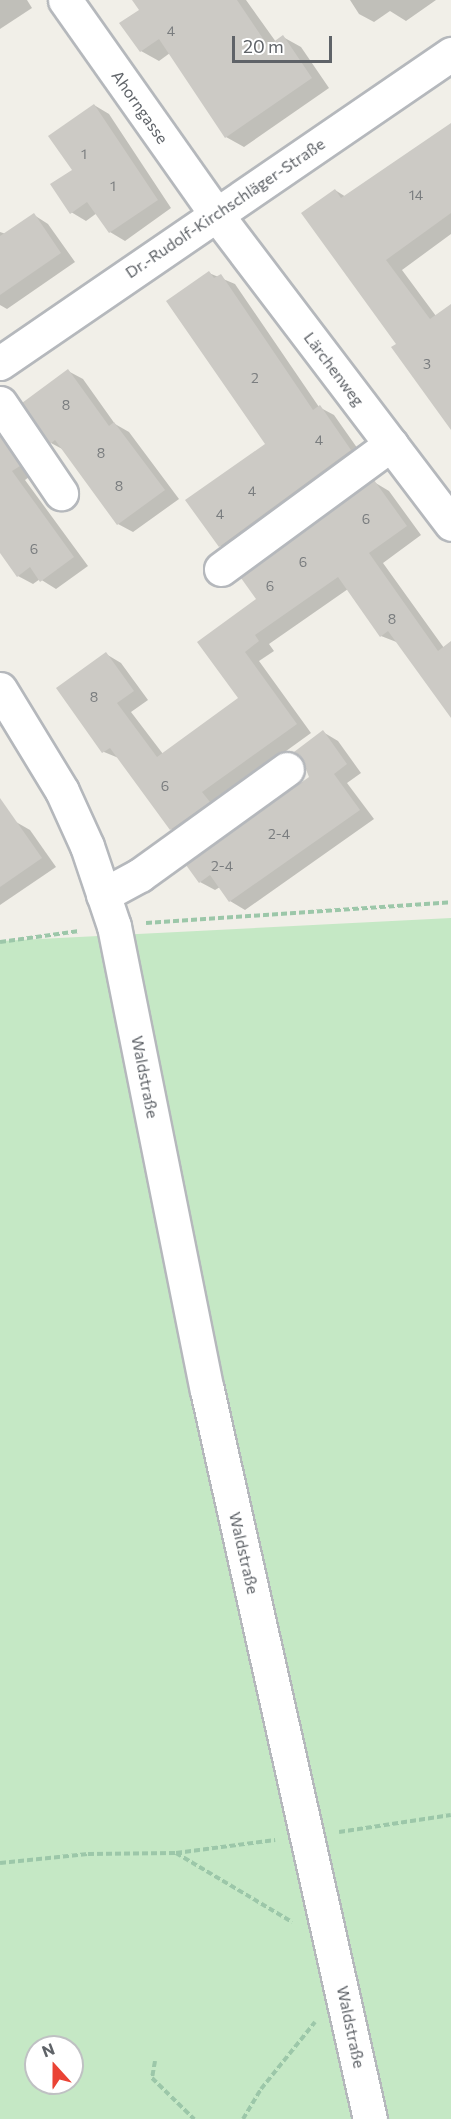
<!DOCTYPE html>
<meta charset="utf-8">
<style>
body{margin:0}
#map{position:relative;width:451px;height:2119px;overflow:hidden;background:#f1efe8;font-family:Commissioner,sans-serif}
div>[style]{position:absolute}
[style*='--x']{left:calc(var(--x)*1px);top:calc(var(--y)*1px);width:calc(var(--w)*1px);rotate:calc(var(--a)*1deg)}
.green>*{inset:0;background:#c5e8c5}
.shadow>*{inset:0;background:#0003}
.building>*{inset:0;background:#cccac5}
.path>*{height:4px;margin-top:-2px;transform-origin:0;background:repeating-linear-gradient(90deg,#9cc7a9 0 6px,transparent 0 9px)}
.roads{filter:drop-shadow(2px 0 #b5b8bc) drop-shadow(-2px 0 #b5b8bc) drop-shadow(0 2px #b5b8bc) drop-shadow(0 -2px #b5b8bc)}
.minor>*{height:33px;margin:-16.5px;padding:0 16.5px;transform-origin:16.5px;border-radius:16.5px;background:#fff}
span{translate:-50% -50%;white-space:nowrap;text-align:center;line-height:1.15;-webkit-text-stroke:6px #fff;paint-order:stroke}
.number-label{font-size:14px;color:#7a7d7f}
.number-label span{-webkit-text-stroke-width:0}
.street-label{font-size:16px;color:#5f6368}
.north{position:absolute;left:24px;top:2035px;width:60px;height:60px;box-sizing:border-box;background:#fff;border:2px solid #bfc1c3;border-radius:50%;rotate:339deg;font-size:16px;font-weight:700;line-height:24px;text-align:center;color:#5f6368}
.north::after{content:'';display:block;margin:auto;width:21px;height:27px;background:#ea4335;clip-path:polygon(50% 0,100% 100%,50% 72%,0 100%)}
.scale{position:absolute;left:232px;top:36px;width:100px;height:27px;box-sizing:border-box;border:3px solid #5f6368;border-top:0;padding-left:8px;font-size:18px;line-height:21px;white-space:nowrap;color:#5f6368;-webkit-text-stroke:4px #fff;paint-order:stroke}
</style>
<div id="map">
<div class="green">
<div style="clip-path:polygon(evenodd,451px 918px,451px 2119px,0 2119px,0 941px,451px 918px,36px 2047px,72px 2047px,72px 2083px,36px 2083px,36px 2047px)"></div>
</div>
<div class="shadow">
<div style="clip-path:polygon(0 0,27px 0,32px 8px,0 29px)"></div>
<div style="clip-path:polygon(134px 0,246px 0,276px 42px,283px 37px,301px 47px,329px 88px,244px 147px,226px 137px,170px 53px,159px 61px,141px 51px,141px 10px)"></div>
<div style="clip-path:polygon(350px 0,436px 0,406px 21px,390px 11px,374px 22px,359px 14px)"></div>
<div style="clip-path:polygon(94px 105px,109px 114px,171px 208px,125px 241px,110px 232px,97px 213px,86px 221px,71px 212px,74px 170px)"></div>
<div style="clip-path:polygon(451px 124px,451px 234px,402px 270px,436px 316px,451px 318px,451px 428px,398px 344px,335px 190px,346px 197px)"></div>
<div style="clip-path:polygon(34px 215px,48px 224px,75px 262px,7px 309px,0 305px,0 232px,6px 234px)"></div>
<div style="clip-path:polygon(209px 273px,235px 284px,319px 407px,334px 415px,365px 459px,235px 554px,220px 546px,267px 444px)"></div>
<div style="clip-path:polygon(68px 371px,83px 379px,115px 424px,129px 432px,179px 499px,133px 532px,118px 524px,64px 450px,51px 443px)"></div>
<div style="clip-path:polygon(0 436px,12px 443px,33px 474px,25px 480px,88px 566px,56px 589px,40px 579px,33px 584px,18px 576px,0 549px)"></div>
<div style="clip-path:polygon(374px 482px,389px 491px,421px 535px,383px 563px,444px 648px,451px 643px,451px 716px,399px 643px,381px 636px,348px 589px,269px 644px,274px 651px,259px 661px,311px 733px,217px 801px,186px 838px,171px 829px,121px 759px,104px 752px,106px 654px,121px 663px,148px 700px,131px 712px,163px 754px,240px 698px,199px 642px,258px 599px)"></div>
<div style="clip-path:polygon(323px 732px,338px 741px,361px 773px,347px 783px,374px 819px,245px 910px,230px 901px,220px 887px,215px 890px,200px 882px,311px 777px)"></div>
<div style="clip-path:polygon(16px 822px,30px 830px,56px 867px,0 905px,0 833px)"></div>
</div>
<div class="building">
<div style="clip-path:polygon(132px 0,237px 0,268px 46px,283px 35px,312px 78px,225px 138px,159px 39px,140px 52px,119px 23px,139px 10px)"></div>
<div style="clip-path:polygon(94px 104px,158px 200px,109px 233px,87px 202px,70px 214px,50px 184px,72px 170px,48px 136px)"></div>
<div style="clip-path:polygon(451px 123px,451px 213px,386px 260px,430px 319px,451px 304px,451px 430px,391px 347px,396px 344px,301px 213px,335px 189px,341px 198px)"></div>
<div style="clip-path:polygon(34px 213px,61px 253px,0 295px,0 236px)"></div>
<div style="clip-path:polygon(209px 271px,214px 278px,221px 274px,313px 410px,320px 405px,351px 450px,219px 547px,185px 500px,265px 444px,166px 301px)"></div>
<div style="clip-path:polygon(68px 369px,109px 426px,114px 422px,165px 490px,117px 525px,55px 440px,50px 444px,22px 403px)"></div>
<div style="clip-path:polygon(0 436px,20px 466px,12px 471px,74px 557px,40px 582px,30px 567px,17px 577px,0 553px)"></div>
<div style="clip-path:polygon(374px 480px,407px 526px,369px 553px,438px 651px,451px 641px,451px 718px,388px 631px,380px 637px,338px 577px,255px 635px,259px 641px,245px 652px,297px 724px,202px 792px,210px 802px,170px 830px,110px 748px,102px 753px,56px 688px,106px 652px,134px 691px,117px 703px,157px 757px,238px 698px,197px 642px,256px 599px,241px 578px)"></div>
<div style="clip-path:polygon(323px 730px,347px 764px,334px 774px,360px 810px,229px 902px,210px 875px,199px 883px,186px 865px,309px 777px,302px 759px,294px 752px)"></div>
<div style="clip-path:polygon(0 798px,42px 858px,0 887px)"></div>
</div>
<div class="path">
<div style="--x:146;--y:923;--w:306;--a:-3.9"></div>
<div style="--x:0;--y:942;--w:80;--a:-7.9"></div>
<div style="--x:339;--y:1832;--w:113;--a:-8.6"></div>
<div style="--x:176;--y:1853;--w:100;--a:-7.5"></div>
<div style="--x:0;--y:1863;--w:88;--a:-5.8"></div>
<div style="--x:88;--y:1854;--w:88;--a:-0.7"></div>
<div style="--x:176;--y:1853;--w:135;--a:30.7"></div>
<div style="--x:155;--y:2061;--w:17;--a:100"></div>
<div style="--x:152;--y:2078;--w:59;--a:44.3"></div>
<div style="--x:243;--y:2119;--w:35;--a:-59"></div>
<div style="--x:261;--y:2089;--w:86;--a:-51.1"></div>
</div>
<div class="roads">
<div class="minor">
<div style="--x:65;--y:0;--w:262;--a:54.8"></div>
<div style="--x:216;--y:214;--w:389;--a:52.8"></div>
<div style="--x:0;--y:363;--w:547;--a:-34.42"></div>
<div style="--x:0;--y:403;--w:109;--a:55.9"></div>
<div style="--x:221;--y:569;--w:211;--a:-36.3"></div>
<div style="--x:0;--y:689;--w:119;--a:58.7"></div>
<div style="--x:62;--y:791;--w:60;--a:65.6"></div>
<div style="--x:87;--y:846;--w:84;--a:71.4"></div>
<div style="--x:114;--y:926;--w:473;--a:78.7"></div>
<div style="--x:207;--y:1390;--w:747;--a:77.4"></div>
<div style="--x:103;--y:895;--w:42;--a:-28.4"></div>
<div style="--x:140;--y:875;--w:181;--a:-35.8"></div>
</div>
</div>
<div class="number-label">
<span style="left:171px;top:31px">4</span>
<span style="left:84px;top:154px">1</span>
<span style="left:113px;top:186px">1</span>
<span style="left:416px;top:195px">14</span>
<span style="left:427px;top:364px">3</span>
<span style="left:255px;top:378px">2</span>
<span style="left:66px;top:405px">8</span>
<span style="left:319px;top:440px">4</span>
<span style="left:101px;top:453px">8</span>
<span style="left:119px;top:486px">8</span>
<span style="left:252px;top:491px">4</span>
<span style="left:220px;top:514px">4</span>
<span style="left:366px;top:519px">6</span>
<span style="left:34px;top:549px">6</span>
<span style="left:303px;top:562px">6</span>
<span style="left:270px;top:586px">6</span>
<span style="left:392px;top:619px">8</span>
<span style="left:94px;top:697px">8</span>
<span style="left:165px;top:786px">6</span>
<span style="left:279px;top:834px">2-4</span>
<span style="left:222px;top:866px">2-4</span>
</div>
<div class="street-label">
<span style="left:140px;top:107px;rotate:55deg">Ahorngasse</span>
<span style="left:225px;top:208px;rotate:-34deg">Dr.-Rudolf-Kirchschläger-Straße</span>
<span style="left:334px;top:369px;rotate:53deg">Lärchenweg</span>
<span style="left:145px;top:1077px;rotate:79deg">Waldstraße</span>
<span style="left:244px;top:1553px;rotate:77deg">Waldstraße</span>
<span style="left:351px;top:2027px;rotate:78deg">Waldstraße</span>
</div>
<div class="north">N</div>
<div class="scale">20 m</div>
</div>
